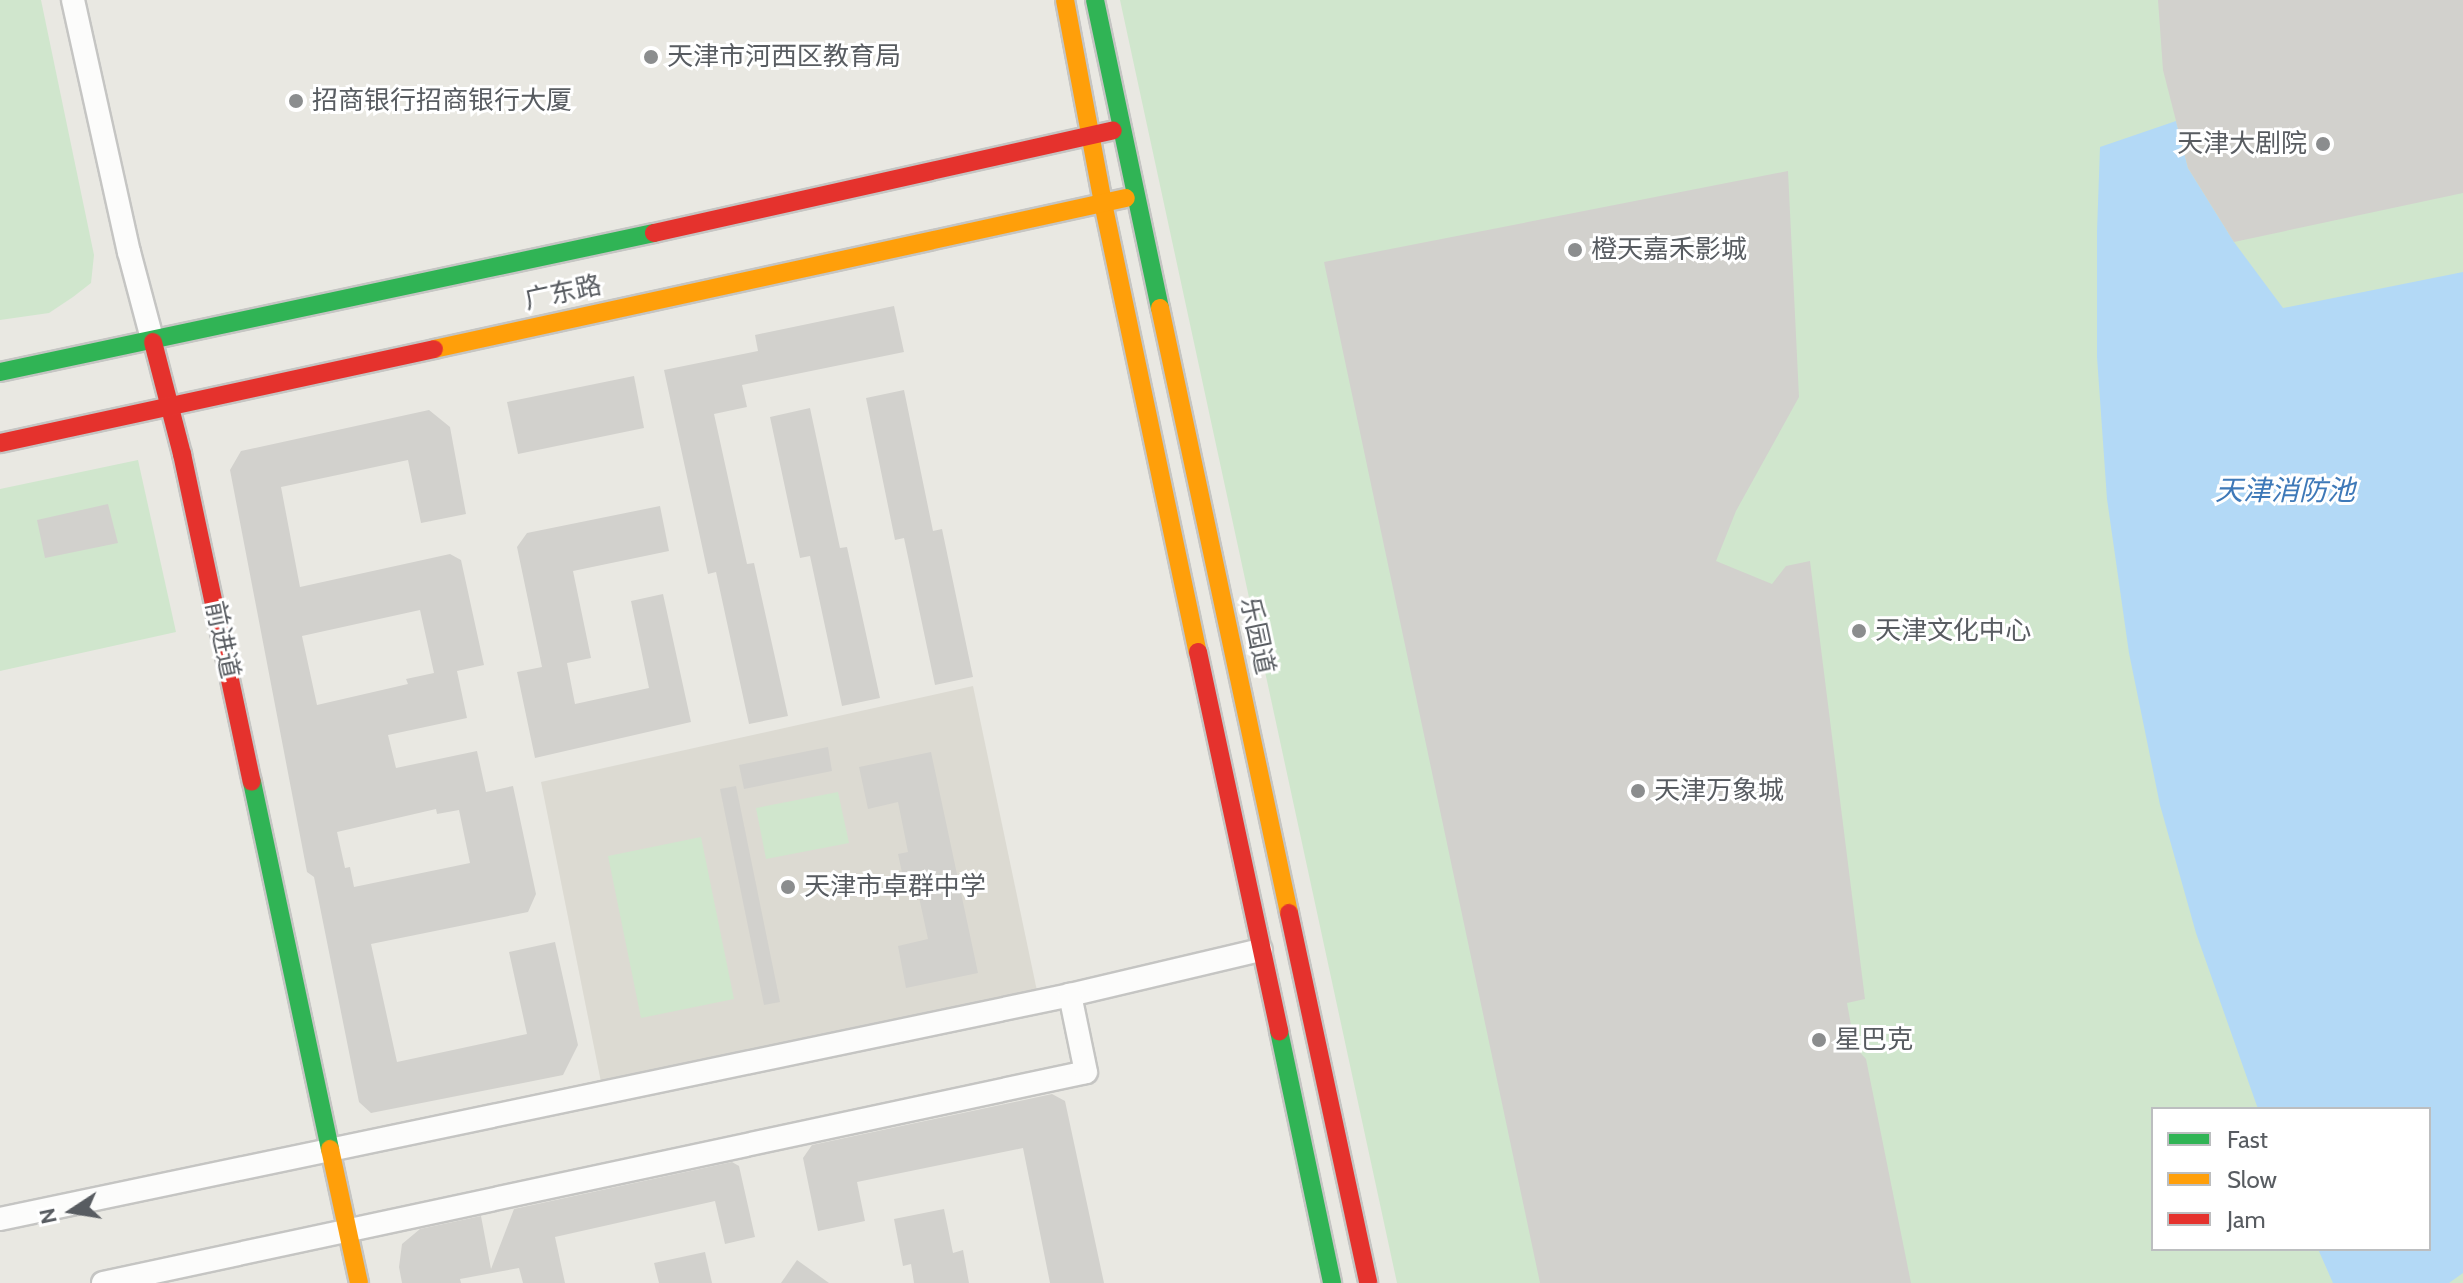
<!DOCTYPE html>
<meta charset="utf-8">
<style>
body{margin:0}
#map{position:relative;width:2463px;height:1283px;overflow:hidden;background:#e9e8e2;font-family:Cabin,"Noto Sans SC",sans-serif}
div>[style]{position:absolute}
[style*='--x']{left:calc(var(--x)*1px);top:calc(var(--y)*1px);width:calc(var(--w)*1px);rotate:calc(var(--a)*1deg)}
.education>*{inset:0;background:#dcdad2}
.green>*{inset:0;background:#d0e6cd}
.water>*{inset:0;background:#b3d9f6}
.building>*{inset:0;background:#d2d1cd}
.roads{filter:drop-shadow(2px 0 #c5c5c3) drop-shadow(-2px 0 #c5c5c3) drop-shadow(0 2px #c5c5c3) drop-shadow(0 -2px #c5c5c3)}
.street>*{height:22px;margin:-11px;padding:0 11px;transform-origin:11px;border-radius:11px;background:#fcfcfb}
.fast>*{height:18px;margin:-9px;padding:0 9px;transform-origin:9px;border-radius:9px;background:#30b455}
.slow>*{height:18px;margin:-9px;padding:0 9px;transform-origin:9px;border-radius:9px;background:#ff9f0a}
.jam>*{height:18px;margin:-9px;padding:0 9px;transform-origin:9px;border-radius:9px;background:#e5322d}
.dots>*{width:22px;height:22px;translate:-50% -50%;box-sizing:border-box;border:4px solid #fff;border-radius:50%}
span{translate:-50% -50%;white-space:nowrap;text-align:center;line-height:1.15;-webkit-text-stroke:6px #fff;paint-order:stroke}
.poi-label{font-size:26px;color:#585c61}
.left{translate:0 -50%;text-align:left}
.right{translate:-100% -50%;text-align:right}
.street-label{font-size:26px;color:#585c61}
.water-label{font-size:28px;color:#3e79b8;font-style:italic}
.legend{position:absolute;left:2151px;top:1107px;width:280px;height:144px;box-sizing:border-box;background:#fff;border:2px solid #bcbec0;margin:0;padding:10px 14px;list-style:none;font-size:24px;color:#585c61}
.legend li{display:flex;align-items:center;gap:16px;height:40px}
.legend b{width:40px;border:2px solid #bcbec0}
.north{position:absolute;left:32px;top:1171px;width:80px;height:80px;-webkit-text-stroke:6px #fff;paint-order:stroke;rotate:258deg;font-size:22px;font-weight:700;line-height:32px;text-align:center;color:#585c61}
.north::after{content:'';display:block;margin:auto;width:28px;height:36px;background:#585c61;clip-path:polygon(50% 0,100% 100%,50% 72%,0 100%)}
</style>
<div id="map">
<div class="education">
<div style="clip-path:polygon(973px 686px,1037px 991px,601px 1082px,541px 782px)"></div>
</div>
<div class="green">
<div style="clip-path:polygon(0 0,41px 0,94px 255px,91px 283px,73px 297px,49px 313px,0 320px)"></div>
<div style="clip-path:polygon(evenodd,1120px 0,2463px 0,2463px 1283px,1397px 1283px,1120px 0,2153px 1109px,2429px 1109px,2429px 1249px,2153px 1249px,2153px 1109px)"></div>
<div style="clip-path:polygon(138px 460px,176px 632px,0 671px,0 489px)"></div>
<div style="clip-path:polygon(838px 792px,849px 843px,766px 859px,756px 808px)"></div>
<div style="clip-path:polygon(701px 837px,734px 999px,641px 1018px,608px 856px)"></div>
</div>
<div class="water">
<div style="clip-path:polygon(2176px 121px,2188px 168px,2234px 242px,2283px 308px,2463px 272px,2463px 1273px,2449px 1283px,2333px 1283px,2318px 1249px,2429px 1249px,2429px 1109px,2258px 1109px,2196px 933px,2160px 805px,2129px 653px,2107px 499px,2097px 357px,2097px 231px,2100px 147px)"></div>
</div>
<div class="building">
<div style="clip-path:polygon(2158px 0,2463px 0,2463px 193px,2234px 242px,2188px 168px,2163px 70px)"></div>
<div style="clip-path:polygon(1788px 171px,1799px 397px,1736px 511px,1716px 561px,1772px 584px,1786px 566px,1810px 561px,1865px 999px,1847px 1003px,1855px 1047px,1866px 1059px,1911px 1283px,1540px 1283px,1324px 262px)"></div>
<div style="clip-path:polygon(894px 306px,904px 352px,742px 385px,747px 407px,714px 414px,747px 564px,754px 563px,788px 716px,749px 724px,716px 572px,708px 574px,664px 370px,758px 351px,755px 335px)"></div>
<div style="clip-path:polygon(634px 376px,644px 428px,518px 454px,507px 402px)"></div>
<div style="clip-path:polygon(904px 390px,933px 531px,942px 529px,973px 677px,935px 685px,904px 538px,895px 540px,866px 398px)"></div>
<div style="clip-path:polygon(810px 408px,840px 548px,847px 547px,880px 698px,842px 706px,810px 556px,800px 558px,770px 417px)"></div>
<div style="clip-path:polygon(evenodd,429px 410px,450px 427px,466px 514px,421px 523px,408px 460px,281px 487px,300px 587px,450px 554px,461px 560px,484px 665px,457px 671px,467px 718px,388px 735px,396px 768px,477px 751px,486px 792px,513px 786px,536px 894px,528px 912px,371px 944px,397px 1062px,527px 1034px,509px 952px,555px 942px,578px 1045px,563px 1075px,371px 1113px,359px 1102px,314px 877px,307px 872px,230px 470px,241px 451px,429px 410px,420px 610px,434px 673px,406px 679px,408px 684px,317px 705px,302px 636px,420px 610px,429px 410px,436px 809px,437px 814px,459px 810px,470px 863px,354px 887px,350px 867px,345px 868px,337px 832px,436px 809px)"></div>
<div style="clip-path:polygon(108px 504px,118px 543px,45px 558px,37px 520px)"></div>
<div style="clip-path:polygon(660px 506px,669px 551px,573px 571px,591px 658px,567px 663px,575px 704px,649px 688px,631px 601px,663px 594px,691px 722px,535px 758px,517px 672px,542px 667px,517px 547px,527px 533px)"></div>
<div style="clip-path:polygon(828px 747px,832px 771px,744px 789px,739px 765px)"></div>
<div style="clip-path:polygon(931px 752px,978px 973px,906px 988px,898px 946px,928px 939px,917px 888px,906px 891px,898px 854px,908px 852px,898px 802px,868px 809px,859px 767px)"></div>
<div style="clip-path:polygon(736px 786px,780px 1002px,764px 1005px,720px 789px)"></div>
<div style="clip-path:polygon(1052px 1094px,1065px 1101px,1104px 1283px,1050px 1283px,1023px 1148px,857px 1182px,865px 1221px,818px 1231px,803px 1158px,812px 1145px)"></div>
<div style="clip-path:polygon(732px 1162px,739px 1166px,755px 1237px,725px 1244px,715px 1201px,555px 1237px,565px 1283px,523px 1283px,519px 1268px,460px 1279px,461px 1283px,402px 1283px,399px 1267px,402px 1244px,420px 1229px,481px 1216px,491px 1269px,514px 1209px)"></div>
<div style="clip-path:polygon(944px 1209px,953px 1253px,963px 1250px,969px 1283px,914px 1283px,911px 1264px,903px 1266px,894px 1219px)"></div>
<div style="clip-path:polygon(705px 1252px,712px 1283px,659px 1283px,654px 1263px)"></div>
<div style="clip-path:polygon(797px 1260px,829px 1283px,781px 1283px)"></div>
</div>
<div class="roads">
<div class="street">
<div style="--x:73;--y:0;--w:258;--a:77.5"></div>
<div style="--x:129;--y:252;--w:93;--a:75.1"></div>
<div style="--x:0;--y:1219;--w:1093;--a:-11.82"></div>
<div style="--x:1070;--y:995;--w:196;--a:-13.3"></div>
<div style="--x:103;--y:1283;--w:1005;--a:-12.11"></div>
<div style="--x:1086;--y:1072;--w:79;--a:-101.7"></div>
</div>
<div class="fast">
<div style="--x:1095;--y:0;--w:315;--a:78.1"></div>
<div style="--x:0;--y:372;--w:669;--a:-12"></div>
<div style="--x:252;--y:782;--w:375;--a:78"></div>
<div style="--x:1279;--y:1031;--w:258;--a:78.1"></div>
</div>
<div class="slow">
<div style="--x:1065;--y:0;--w:207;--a:79.4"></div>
<div style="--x:1103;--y:203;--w:459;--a:78.1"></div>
<div style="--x:1160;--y:308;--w:619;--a:77.96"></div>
<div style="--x:434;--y:349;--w:708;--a:-12.31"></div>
<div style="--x:330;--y:1149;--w:137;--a:77.8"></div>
</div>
<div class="jam">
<div style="--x:654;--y:233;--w:470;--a:-12.6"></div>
<div style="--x:153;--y:342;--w:116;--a:75.5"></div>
<div style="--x:182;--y:454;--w:335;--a:78"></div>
<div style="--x:0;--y:443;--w:444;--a:-12.2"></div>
<div style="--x:1198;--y:652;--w:388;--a:77.9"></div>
<div style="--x:1289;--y:913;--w:378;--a:77.9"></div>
</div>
</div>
<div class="dots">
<div style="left:651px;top:57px;background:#8b8d8e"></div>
<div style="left:296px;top:101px;background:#8b8d8e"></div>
<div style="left:2323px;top:144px;background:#8b8d8e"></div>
<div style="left:1575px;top:250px;background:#8b8d8e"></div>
<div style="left:1859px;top:631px;background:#8b8d8e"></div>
<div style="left:1638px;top:791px;background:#8b8d8e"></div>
<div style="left:788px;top:887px;background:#8b8d8e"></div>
<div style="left:1819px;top:1040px;background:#8b8d8e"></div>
</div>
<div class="poi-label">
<span class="left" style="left:667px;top:57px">天津市河西区教育局</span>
<span class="left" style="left:312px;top:101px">招商银行招商银行大厦</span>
<span class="right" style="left:2307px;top:144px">天津大剧院</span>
<span class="left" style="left:1591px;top:250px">橙天嘉禾影城</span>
<span class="left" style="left:1875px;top:631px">天津文化中心</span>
<span class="left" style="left:1654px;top:791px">天津万象城</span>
<span class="left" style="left:804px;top:887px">天津市卓群中学</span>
<span class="left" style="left:1835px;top:1040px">星巴克</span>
</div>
<div class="street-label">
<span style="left:563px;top:293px;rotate:-12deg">广东路</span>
<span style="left:1257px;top:636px;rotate:78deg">乐园道</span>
<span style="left:222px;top:640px;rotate:78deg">前进道</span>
</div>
<div class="water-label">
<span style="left:2285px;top:490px">天津消防池</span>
</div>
<ul class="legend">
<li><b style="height:10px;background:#30b455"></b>Fast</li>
<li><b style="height:10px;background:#ff9f0a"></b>Slow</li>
<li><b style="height:10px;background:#e5322d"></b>Jam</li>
</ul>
<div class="north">N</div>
</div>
